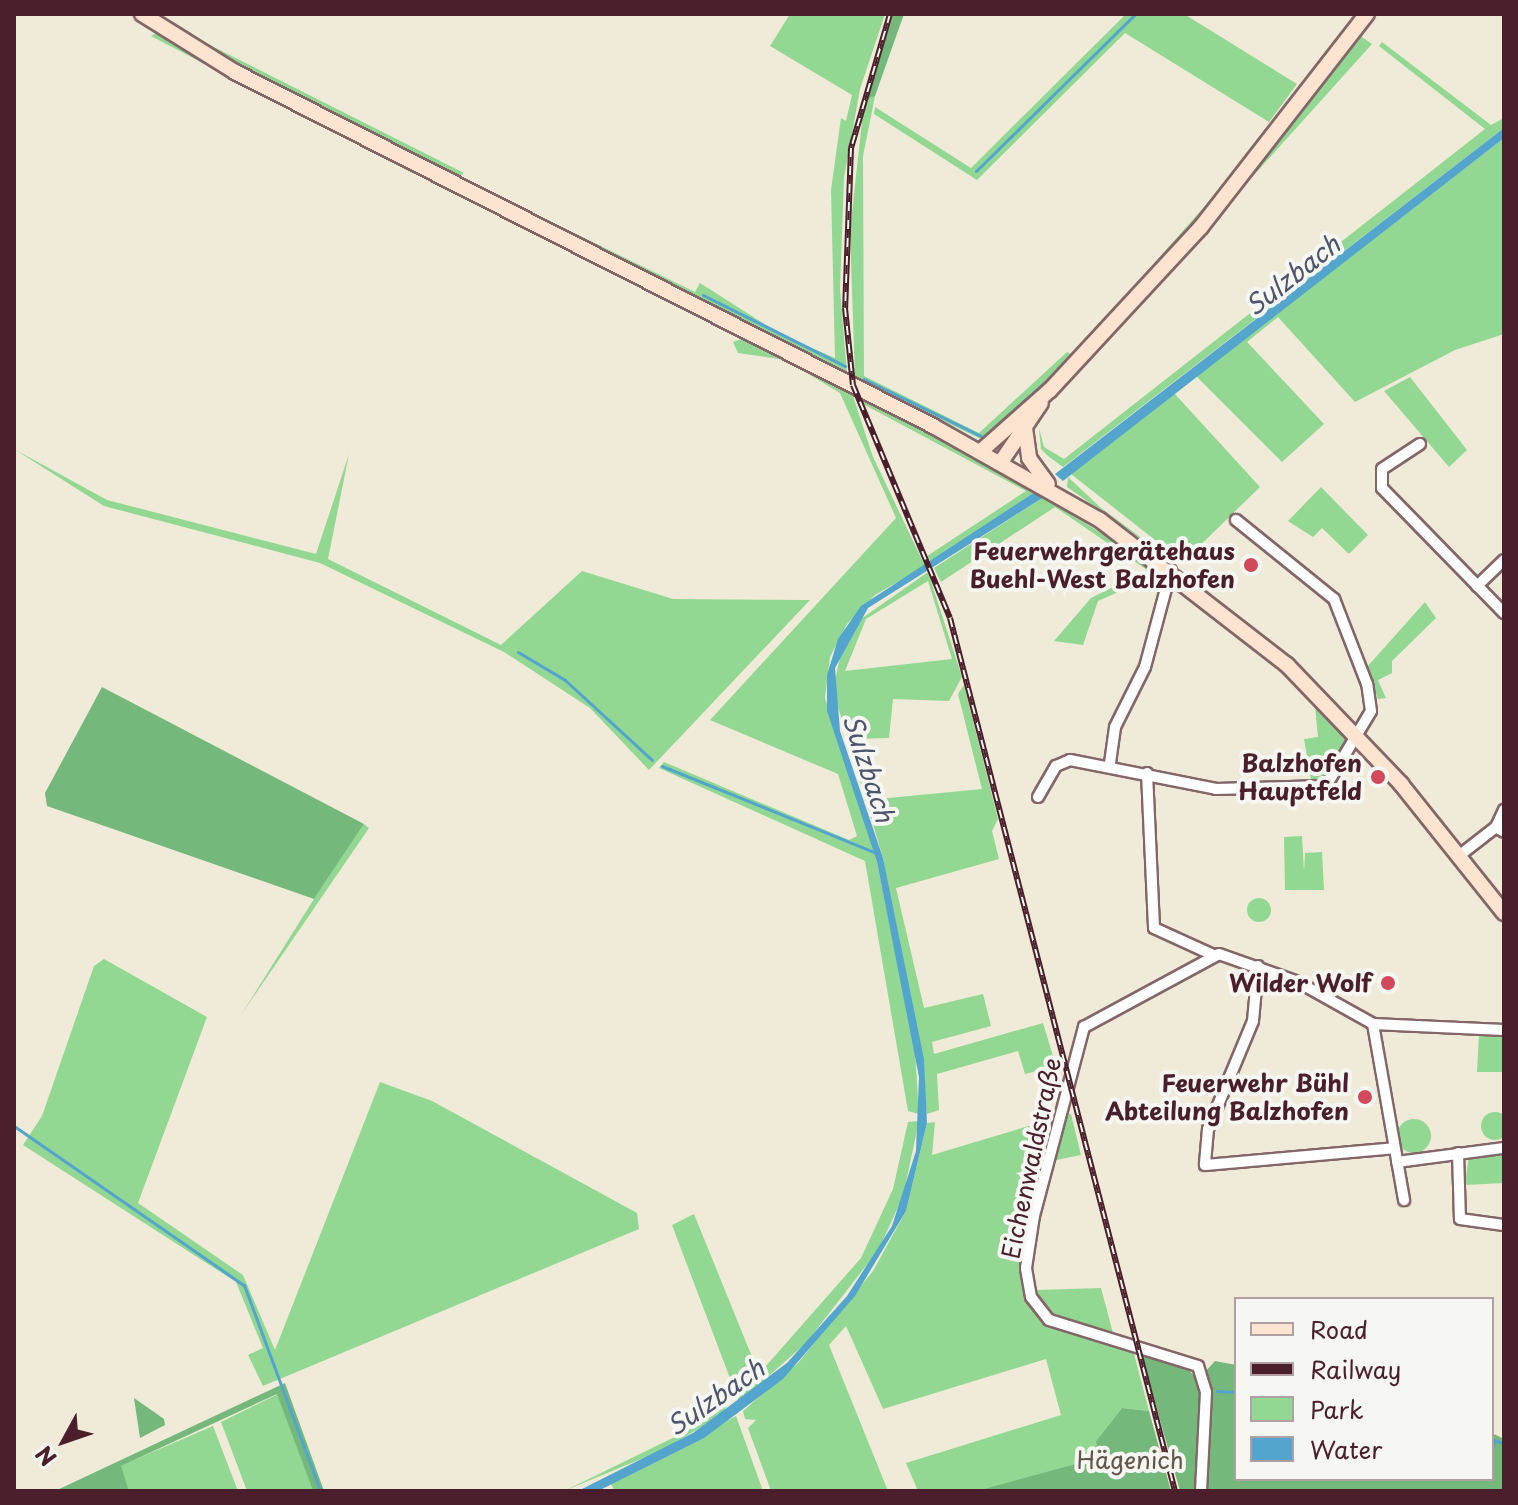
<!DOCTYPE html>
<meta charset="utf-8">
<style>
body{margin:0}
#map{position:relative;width:1518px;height:1505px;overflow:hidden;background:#efebd8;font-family:"Playpen Sans",sans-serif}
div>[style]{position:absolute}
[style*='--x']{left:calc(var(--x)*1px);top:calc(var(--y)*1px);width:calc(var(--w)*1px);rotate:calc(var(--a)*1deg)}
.green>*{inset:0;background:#92d892}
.round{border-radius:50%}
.forest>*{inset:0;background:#75b87c}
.water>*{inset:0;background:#53a5ce}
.stream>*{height:3px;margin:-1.5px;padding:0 1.5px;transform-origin:1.5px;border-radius:1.5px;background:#53a5ce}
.roads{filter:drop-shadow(2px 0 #846668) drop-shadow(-2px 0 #846668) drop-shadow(0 2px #846668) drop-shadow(0 -2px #846668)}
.street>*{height:10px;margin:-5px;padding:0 5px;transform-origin:5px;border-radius:5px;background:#fff}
.secondary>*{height:14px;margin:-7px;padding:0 7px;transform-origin:7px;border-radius:7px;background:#fde4d0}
.rail>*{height:6px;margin-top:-3px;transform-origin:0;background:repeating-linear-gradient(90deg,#f6f6f2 0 9px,#4a1f2b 0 18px);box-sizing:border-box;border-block:2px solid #4a1f2b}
.dots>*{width:22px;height:22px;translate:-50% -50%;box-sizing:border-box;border:4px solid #f6f6f2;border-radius:50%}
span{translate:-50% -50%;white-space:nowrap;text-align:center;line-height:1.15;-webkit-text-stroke:8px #f6f6f2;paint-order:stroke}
.poi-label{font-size:24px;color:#4a1f2b;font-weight:700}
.right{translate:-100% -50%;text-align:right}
.street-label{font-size:24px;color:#4a1f2b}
.park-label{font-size:24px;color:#60564a}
.water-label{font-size:26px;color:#4e556c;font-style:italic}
.frame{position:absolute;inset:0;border:16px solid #4a1f2b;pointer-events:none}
.legend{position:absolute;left:1234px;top:1297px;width:260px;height:184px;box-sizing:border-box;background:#f6f6f2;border:2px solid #b1a0a2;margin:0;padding:10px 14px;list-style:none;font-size:24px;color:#4a1f2b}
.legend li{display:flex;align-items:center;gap:16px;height:40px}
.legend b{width:40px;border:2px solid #b1a0a2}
.north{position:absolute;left:24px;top:1401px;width:80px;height:80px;-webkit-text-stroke:6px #f6f6f2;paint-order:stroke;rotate:230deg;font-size:22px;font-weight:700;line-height:32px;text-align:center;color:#4a1f2b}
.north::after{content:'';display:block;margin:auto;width:28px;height:36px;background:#4a1f2b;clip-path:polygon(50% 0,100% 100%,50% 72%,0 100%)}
</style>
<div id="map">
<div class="green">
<div style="clip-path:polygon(790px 14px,885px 14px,860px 89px,844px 178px,840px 289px,847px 374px,470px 182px,695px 292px,700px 283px,780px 334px,835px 358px,831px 190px,841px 118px,846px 121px,852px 95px,770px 46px)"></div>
<div style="clip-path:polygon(1126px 14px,1184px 14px,1297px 84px,1269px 122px,1125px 33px,977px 180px,874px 114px,875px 107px,971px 168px)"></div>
<div style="clip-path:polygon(174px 22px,206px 43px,464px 173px,457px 178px,238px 67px)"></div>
<div style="clip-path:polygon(1347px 27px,1207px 213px,1080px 347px,1226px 182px)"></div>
<div style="clip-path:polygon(158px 32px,415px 171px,414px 174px,151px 36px)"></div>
<div style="clip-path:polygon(1359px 35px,1372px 44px,1090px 357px,1236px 193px)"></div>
<div style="clip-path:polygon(1382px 42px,1491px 125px,1504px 118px,1504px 128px,1063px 467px,1048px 456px,1041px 449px,1039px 428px,1044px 447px,1064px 459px,1485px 129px,1379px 46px)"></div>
<div style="clip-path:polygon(865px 94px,875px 96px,863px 156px,864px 376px,979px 433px,1067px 352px,1074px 356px,983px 440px,855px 378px,850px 231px)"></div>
<div style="clip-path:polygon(1504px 138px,1504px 334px,1455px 350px,1355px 402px,1278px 317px,1247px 342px,1324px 424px,1282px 462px,1196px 376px)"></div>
<div style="clip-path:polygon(426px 174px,715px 323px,717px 325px,420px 176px)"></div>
<div style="clip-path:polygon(745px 338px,851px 390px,873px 457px,925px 566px,875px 595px,847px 624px,830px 657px,825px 698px,877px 862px,915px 1051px,919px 1114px,908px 1111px,865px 861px,659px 768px,664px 762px,849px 840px,857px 836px,838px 774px,710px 720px,896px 518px,840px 393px,785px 360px,738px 353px,733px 342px)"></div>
<div style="clip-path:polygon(1410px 377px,1467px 450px,1449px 467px,1384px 391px)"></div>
<div style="clip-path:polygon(1174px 393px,1260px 487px,1183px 562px,1071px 474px)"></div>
<div style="clip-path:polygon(860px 394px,1030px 486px,1035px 492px,931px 562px,927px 556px,1026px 491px,863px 404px)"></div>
<div style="clip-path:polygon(14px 449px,107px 500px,316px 554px,349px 454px,328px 559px,501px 645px,582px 571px,673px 599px,810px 600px,649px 770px,590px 708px,504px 652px,320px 563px,104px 506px)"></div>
<div style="clip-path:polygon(1068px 477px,1101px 508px,1177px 564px,1067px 487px)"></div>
<div style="clip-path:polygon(1321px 487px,1368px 535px,1349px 554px,1322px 528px,1313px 537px,1288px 521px)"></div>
<div style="clip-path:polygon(1044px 497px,1163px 572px,1098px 601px,1083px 645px,1054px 641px,1091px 598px,1147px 570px,1055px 507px,941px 582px,934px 568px)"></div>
<div style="clip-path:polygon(evenodd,928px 572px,962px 677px,949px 701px,893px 699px,889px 738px,854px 739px,878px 799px,982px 789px,958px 694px,964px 685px,998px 819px,992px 831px,999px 859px,896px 888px,924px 1008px,983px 994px,991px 1026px,932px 1042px,934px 1054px,1043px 1023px,1056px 1066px,1025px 1074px,1018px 1051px,937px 1074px,939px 1110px,927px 1114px,883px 858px,833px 690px,842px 648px,858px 621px,928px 572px,928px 581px,952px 659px,845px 671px,866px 619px,928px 581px)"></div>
<div style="clip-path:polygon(1425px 602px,1436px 618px,1392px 661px,1392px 673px,1378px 680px,1386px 698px,1378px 699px,1367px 667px)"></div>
<div style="clip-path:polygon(1314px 697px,1349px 735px,1319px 787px,1312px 786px,1304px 739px,1318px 737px)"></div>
<div style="clip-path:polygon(364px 824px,369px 828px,241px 1015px,314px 899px)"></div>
<div style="clip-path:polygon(1302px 836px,1304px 872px,1305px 853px,1322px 852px,1324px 890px,1285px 890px,1284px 837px)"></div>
<div class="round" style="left:1247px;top:898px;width:24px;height:24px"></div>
<div style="clip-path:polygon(104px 959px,207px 1017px,138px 1203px,243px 1275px,275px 1350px,380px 1082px,432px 1101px,637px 1213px,639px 1229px,263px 1386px,248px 1355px,263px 1348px,236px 1282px,23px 1145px,42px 1116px,94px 966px)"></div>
<div style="clip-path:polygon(1479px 1033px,1504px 1036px,1502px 1072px,1477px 1072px)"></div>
<div class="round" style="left:1481px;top:1112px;width:28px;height:28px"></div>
<div style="clip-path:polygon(1071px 1114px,1081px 1155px,1052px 1161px,1063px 1115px)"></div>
<div class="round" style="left:1397px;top:1119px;width:34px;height:34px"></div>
<div style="clip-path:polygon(1052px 1119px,1021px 1262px,1025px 1292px,1035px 1313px,1053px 1327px,1133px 1350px,1149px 1411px,1122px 1408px,1096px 1441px,1099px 1458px,1080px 1465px,977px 1491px,918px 1491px,906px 1463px,1061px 1415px,1046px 1359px,883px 1409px,846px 1326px,829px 1345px,888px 1491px,771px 1491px,748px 1428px,756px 1420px,745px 1419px,743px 1411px,798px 1363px,873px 1271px,906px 1211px,927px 1123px,935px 1122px,932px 1155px)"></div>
<div style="clip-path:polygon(919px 1121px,903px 1196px,879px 1249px,806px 1343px,739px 1402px,672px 1225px,694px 1214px,759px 1374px,861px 1258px,893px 1189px,908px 1122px)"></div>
<div style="clip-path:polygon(1504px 1151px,1504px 1183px,1465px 1185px,1469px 1155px)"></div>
<div style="clip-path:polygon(1101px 1288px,1113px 1333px,1051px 1313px,1036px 1290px)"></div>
<div style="clip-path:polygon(278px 1394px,313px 1491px,247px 1491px,221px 1422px)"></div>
<div style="clip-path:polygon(730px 1401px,721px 1415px,665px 1449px,564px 1491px,689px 1430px)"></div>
<div style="clip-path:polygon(736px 1416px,763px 1491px,615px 1491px,611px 1484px)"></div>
<div style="clip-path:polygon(213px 1426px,238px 1491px,129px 1491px,120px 1466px)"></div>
</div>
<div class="forest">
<div style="clip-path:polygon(893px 14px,904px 14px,875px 96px,868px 98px)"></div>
<div style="clip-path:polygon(102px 687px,364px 824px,314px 899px,47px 806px,45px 793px)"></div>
<div style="clip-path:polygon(1141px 1352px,1180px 1360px,1203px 1386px,1197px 1491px,1180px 1491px)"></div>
<div style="clip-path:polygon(1215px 1361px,1236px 1365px,1236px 1479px,1492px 1479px,1492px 1433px,1504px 1439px,1504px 1491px,1203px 1491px,1205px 1372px)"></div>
<div style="clip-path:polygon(285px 1383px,324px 1491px,313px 1491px,277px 1394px,121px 1466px,129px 1491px,55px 1491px)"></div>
<div style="clip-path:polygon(134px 1398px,164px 1419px,165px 1425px,140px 1438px)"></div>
<div style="clip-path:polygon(1122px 1408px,1149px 1411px,1171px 1491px,977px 1491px,1098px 1458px,1096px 1441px)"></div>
</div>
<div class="water">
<div style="clip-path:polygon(1504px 128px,1504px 138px,1063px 481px,1055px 474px)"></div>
<div style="clip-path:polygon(1035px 492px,1044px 497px,868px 608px,835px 668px,840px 731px,883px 858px,924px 1059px,927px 1123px,906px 1211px,855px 1296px,783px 1379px,704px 1438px,598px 1491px,578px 1491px,693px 1433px,787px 1363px,847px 1296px,892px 1226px,916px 1151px,919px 1077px,877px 862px,827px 711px,827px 675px,838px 639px,861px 606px)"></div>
</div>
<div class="stream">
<div style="--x:976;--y:171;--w:223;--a:-44.6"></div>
<div style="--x:703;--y:295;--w:159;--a:26.6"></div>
<div style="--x:864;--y:379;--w:132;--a:26"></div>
<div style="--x:983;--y:437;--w:104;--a:-41.5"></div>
<div style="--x:518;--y:652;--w:55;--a:30.8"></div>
<div style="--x:565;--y:680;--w:118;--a:42.6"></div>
<div style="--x:662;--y:766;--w:229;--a:22.1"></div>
<div style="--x:14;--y:1126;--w:280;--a:34.7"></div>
<div style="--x:244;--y:1285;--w:220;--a:69.7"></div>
<div style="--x:1217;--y:1391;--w:19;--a:3"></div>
<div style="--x:1492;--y:1449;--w:9;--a:-72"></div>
<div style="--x:1495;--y:1440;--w:10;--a:24"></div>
</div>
<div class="roads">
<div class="street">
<div style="--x:1420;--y:444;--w:45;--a:146.7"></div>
<div style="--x:1382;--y:469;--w:19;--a:90"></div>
<div style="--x:1382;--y:488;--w:175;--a:45.7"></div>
<div style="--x:1477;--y:586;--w:37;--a:-44"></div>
<div style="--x:1110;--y:763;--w:36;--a:-82"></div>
<div style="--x:1115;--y:727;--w:67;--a:-63.4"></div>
<div style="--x:1145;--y:667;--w:100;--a:-75"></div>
<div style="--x:1147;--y:773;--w:155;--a:87.4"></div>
<div style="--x:1154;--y:928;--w:63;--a:24.5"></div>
<div style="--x:1038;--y:797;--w:36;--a:-60"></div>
<div style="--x:1056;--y:766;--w:15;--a:-23"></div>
<div style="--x:1070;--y:760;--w:149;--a:11.2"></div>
<div style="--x:1216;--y:789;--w:110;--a:-1.6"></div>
<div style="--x:1326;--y:786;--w:87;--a:-59"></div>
<div style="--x:1371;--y:711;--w:27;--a:-98"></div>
<div style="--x:1367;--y:684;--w:91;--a:-111.2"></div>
<div style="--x:1334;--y:599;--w:126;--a:-141.1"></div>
<div style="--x:1496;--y:827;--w:19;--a:-65"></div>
<div style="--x:1460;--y:855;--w:46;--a:-37.9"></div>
<div style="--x:1496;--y:827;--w:9;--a:32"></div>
<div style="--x:1258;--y:966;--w:55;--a:95.2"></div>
<div style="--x:1253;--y:1021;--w:117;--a:112.6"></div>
<div style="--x:1208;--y:1129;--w:36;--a:95"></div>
<div style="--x:1205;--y:1165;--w:190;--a:-5.1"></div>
<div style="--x:1373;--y:1024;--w:179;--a:80"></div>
<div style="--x:1458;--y:1153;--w:66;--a:88.3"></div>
<div style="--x:1460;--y:1219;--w:44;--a:7.8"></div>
<div style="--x:1397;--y:1162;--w:108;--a:-7.5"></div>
<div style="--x:1201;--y:1491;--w:99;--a:-87.1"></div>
<div style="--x:1206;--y:1392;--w:27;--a:-107"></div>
<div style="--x:1198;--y:1366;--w:156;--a:-162.8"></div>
<div style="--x:1049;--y:1320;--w:29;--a:-128"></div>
<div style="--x:1031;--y:1297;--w:29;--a:-100"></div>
<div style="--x:1026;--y:1268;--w:53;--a:-81.3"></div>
<div style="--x:1034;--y:1216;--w:196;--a:-75.2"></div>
<div style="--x:1084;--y:1027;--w:153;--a:-28.4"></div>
<div style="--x:1219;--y:954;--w:84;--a:19.5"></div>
<div style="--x:1298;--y:982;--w:86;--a:29.2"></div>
<div style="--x:1373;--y:1024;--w:131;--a:2.6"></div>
</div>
<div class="secondary">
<div style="--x:142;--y:14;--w:110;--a:31.9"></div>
<div style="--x:235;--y:72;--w:783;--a:26.89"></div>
<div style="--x:933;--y:426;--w:192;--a:29.4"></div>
<div style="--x:1100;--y:520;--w:237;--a:37.8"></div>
<div style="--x:1287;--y:665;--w:165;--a:46.2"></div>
<div style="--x:1401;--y:784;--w:165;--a:51.4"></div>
<div style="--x:1025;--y:428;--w:30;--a:82"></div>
<div style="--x:1029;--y:458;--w:32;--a:54"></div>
<div style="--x:981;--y:451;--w:92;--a:-41.5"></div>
<div style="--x:1050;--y:390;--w:222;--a:-47.2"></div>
<div style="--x:1201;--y:227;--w:270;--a:-52.1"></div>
<div style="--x:1001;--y:462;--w:71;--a:-55.9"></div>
</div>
</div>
<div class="rail">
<div style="--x:890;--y:14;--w:140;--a:106.2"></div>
<div style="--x:851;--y:148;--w:160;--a:92.1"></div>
<div style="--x:845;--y:308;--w:77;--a:84.1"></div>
<div style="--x:853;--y:385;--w:252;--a:67.4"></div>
<div style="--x:950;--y:618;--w:902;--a:75.55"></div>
</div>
<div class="dots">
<div style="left:1251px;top:565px;background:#d1495b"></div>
<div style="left:1378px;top:777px;background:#d1495b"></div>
<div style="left:1388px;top:983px;background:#d1495b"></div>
<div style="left:1365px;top:1097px;background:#d1495b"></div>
</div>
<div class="poi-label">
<span class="right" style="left:1235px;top:565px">Feuerwehrgerätehaus<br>Buehl-West Balzhofen</span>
<span class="right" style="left:1362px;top:777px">Balzhofen<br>Hauptfeld</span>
<span class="right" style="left:1372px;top:983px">Wilder Wolf</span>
<span class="right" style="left:1349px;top:1097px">Feuerwehr Bühl<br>Abteilung Balzhofen</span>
</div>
<div class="street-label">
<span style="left:1031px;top:1158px;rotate:-78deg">Eichenwaldstraße</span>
</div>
<div class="park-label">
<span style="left:1130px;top:1460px">Hägenich</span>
</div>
<div class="water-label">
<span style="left:1292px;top:275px;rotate:-38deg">Sulzbach</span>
<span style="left:869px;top:768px;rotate:72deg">Sulzbach</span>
<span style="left:715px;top:1397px;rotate:-35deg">Sulzbach</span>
</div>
<div class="frame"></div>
<ul class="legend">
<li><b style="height:10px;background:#fde4d0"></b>Road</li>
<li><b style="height:10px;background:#4a1f2b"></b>Railway</li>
<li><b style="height:22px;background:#92d892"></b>Park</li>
<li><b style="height:22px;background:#53a5ce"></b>Water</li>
</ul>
<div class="north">N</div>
</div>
